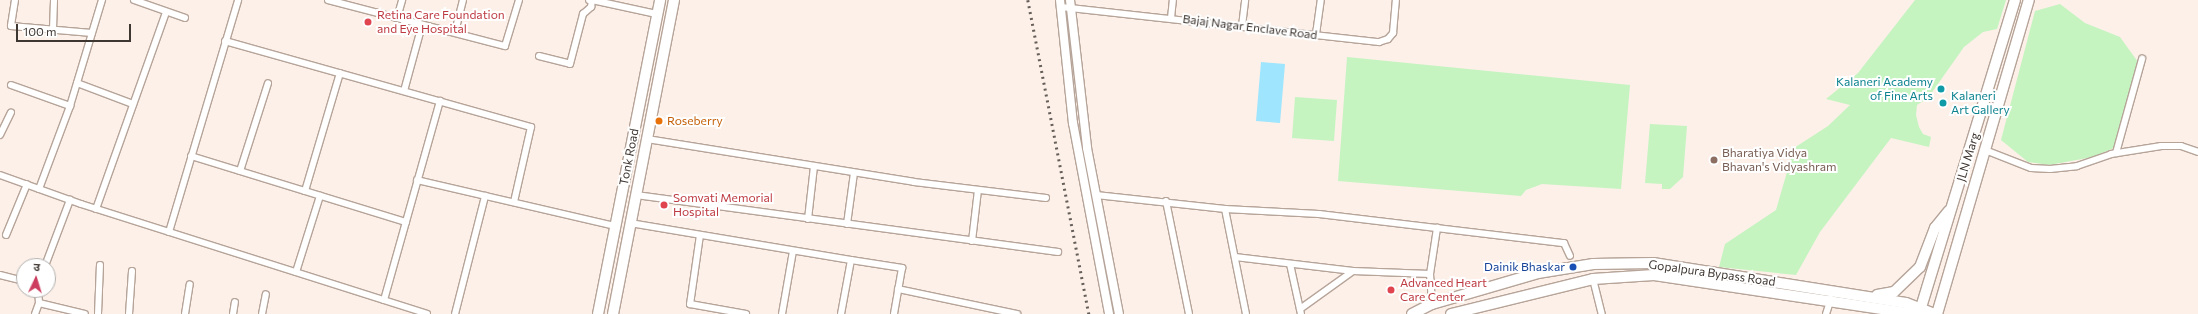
<!DOCTYPE html>
<meta charset="utf-8">
<style>
body{margin:0}
#map{position:relative;width:2198px;height:314px;overflow:hidden;background:#fcf0e9;font-family:Commissioner,"Noto Sans Devanagari",sans-serif}
div>[style]{position:absolute}
[style*='--x']{left:calc(var(--x)*1px);top:calc(var(--y)*1px);width:calc(var(--w)*1px);rotate:calc(var(--a)*1deg)}
.green>*{inset:0;background:#c5f4c0}
.water>*{inset:0;background:#9ee5fd}
.roads{filter:drop-shadow(1px 0 #b6a499) drop-shadow(-1px 0 #b6a499) drop-shadow(0 1px #b6a499) drop-shadow(0 -1px #b6a499)}
.minor>*{height:6px;margin:-3px;padding:0 3px;transform-origin:3px;border-radius:3px;background:#fff}
.tertiary>*{height:8px;margin:-4px;padding:0 4px;transform-origin:4px;border-radius:4px;background:#fff}
.primary>*{height:10px;margin:-5px;padding:0 5px;transform-origin:5px;border-radius:5px;background:#fff}
.rail>*{height:2.5px;margin-top:-1.25px;transform-origin:0;background:repeating-linear-gradient(90deg,#655d57 0 2px,transparent 0 6px)}
.dots>*{width:11px;height:11px;translate:-50% -50%;box-sizing:border-box;border:2px solid #fff;border-radius:50%}
span{translate:-50% -50%;white-space:nowrap;text-align:center;line-height:1.15;-webkit-text-stroke:4px #fff;paint-order:stroke}
.health-label{font-size:12px;color:#be3a42}
.left{translate:0 -50%;text-align:left}
.street-label{font-size:12px;color:#3e3631}
.culture-label{font-size:12px;color:#0d838f}
.right{translate:-100% -50%;text-align:right}
.food-label{font-size:12px;color:#c56008}
.education-label{font-size:12px;color:#785e54}
.transit-label{font-size:12px;color:#164399}
.north{position:absolute;left:16px;top:258px;width:40px;height:40px;box-sizing:border-box;background:#fff;border:1px solid #b2afad;border-radius:50%;rotate:4deg;font-size:11px;font-weight:700;line-height:16px;text-align:center;color:#3e3631}
.north::after{content:'';display:block;margin:auto;width:14px;height:18px;background:#cd3d5f;clip-path:polygon(50% 0,100% 100%,50% 72%,0 100%)}
.scale{position:absolute;left:16px;top:24px;width:115px;height:18px;box-sizing:border-box;border:2px solid #3e3631;border-top:0;padding-left:5px;font-size:12px;line-height:14px;white-space:nowrap;color:#3e3631;-webkit-text-stroke:3px #fff;paint-order:stroke}
</style>
<div id="map">
<div class="green">
<div style="clip-path:polygon(1915px 0,2006px 0,1997px 29px,1983px 32px,1964px 47px,1928px 98px,1917px 105px,1916px 115px,1919px 127px,1923px 134px,1931px 137px,1929px 147px,1891px 138px,1820px 232px,1796px 275px,1719px 267px,1725px 244px,1776px 210px,1794px 148px,1828px 126px,1850px 105px,1826px 99px,1858px 73px)"></div>
<div style="clip-path:polygon(2060px 4px,2085px 23px,2120px 37px,2138px 62px,2116px 147px,2093px 157px,2049px 165px,2028px 162px,2001px 140px,2035px 11px)"></div>
<div style="clip-path:polygon(1347px 57px,1630px 85px,1621px 189px,1542px 184px,1526px 190px,1521px 196px,1338px 181px)"></div>
<div style="clip-path:polygon(1295px 97px,1337px 100px,1334px 141px,1292px 138px)"></div>
<div style="clip-path:polygon(1650px 124px,1687px 126px,1683px 177px,1670px 189px,1662px 189px,1662px 184px,1645px 183px)"></div>
</div>
<div class="water">
<div style="clip-path:polygon(1261px 62px,1285px 64px,1280px 123px,1256px 121px)"></div>
</div>
<div class="roads">
<div class="minor">
<div style="--x:15;--y:0;--w:26;--a:99"></div>
<div style="--x:11;--y:26;--w:81;--a:4.9"></div>
<div style="--x:134;--y:0;--w:54;--a:19.4"></div>
<div style="--x:328;--y:0;--w:183;--a:14.6"></div>
<div style="--x:505;--y:46;--w:48;--a:-73.1"></div>
<div style="--x:592;--y:0;--w:66;--a:12.2"></div>
<div style="--x:1061;--y:7;--w:320;--a:6.3"></div>
<div style="--x:1379;--y:42;--w:9;--a:-18"></div>
<div style="--x:1388;--y:39;--w:8;--a:-50"></div>
<div style="--x:1393;--y:33;--w:33;--a:-85"></div>
<div style="--x:397;--y:18;--w:19;--a:-74"></div>
<div style="--x:1171;--y:18;--w:18;--a:-84"></div>
<div style="--x:1242;--y:26;--w:26;--a:-83"></div>
<div style="--x:53;--y:29;--w:29;--a:-88"></div>
<div style="--x:455;--y:32;--w:33;--a:-76"></div>
<div style="--x:1316;--y:34;--w:34;--a:-82"></div>
<div style="--x:225;--y:41;--w:318;--a:15.7"></div>
<div style="--x:531;--y:127;--w:77;--a:102.8"></div>
<div style="--x:539;--y:56;--w:32;--a:14"></div>
<div style="--x:570;--y:64;--w:52;--a:-75.4"></div>
<div style="--x:583;--y:14;--w:11;--a:-41"></div>
<div style="--x:591;--y:7;--w:6;--a:-81"></div>
<div style="--x:592;--y:1;--w:3;--a:-162"></div>
<div style="--x:77;--y:83;--w:60;--a:20.6"></div>
<div style="--x:11;--y:85;--w:63;--a:19.6"></div>
<div style="--x:404;--y:91;--w:68;--a:-74.7"></div>
<div style="--x:0;--y:135;--w:25;--a:-64"></div>
<div style="--x:647;--y:139;--w:270;--a:9.1"></div>
<div style="--x:914;--y:182;--w:133;--a:6.9"></div>
<div style="--x:1985;--y:150;--w:49;--a:21.4"></div>
<div style="--x:2031;--y:168;--w:19;--a:3"></div>
<div style="--x:2050;--y:169;--w:27;--a:-6"></div>
<div style="--x:2077;--y:166;--w:36;--a:-19"></div>
<div style="--x:2111;--y:154;--w:51;--a:-9.1"></div>
<div style="--x:2161;--y:146;--w:20;--a:0"></div>
<div style="--x:2181;--y:146;--w:18;--a:19"></div>
<div style="--x:2116;--y:153;--w:98;--a:-74.5"></div>
<div style="--x:191;--y:156;--w:225;--a:17.1"></div>
<div style="--x:240;--y:171;--w:92;--a:-72.3"></div>
<div style="--x:0;--y:175;--w:86;--a:19.7"></div>
<div style="--x:81;--y:204;--w:363;--a:17.6"></div>
<div style="--x:417;--y:180;--w:203;--a:13.1"></div>
<div style="--x:39;--y:189;--w:89;--a:-69.5"></div>
<div style="--x:70;--y:106;--w:111;--a:-73.2"></div>
<div style="--x:305;--y:191;--w:123;--a:-73.5"></div>
<div style="--x:636;--y:195;--w:426;--a:7.7"></div>
<div style="--x:1096;--y:195;--w:130;--a:6.2"></div>
<div style="--x:1225;--y:209;--w:94;--a:3"></div>
<div style="--x:1319;--y:214;--w:247;--a:6.8"></div>
<div style="--x:1564;--y:243;--w:14;--a:65"></div>
<div style="--x:1166;--y:201;--w:115;--a:78.5"></div>
<div style="--x:96;--y:209;--w:209;--a:-70.4"></div>
<div style="--x:1225;--y:209;--w:107;--a:78.7"></div>
<div style="--x:808;--y:219;--w:53;--a:-83.5"></div>
<div style="--x:630;--y:223;--w:224;--a:9.5"></div>
<div style="--x:851;--y:260;--w:55;--a:100.5"></div>
<div style="--x:847;--y:224;--w:51;--a:-82.2"></div>
<div style="--x:169;--y:232;--w:242;--a:-73.4"></div>
<div style="--x:6;--y:235;--w:55;--a:-67.6"></div>
<div style="--x:700;--y:235;--w:70;--a:98.2"></div>
<div style="--x:690;--y:304;--w:57;--a:10.1"></div>
<div style="--x:972;--y:241;--w:51;--a:-83.3"></div>
<div style="--x:1235;--y:257;--w:119;--a:6.8"></div>
<div style="--x:1353;--y:271;--w:77;--a:2.2"></div>
<div style="--x:1430;--y:274;--w:47;--a:-81.3"></div>
<div style="--x:851;--y:260;--w:52;--a:8.9"></div>
<div style="--x:902;--y:268;--w:47;--a:99.9"></div>
<div style="--x:1290;--y:264;--w:51;--a:77.6"></div>
<div style="--x:45;--y:266;--w:71;--a:-69.3"></div>
<div style="--x:296;--y:272;--w:80;--a:-72.5"></div>
<div style="--x:1430;--y:274;--w:30;--a:86"></div>
<div style="--x:0;--y:275;--w:25;--a:14"></div>
<div style="--x:1593;--y:279;--w:36;--a:76"></div>
<div style="--x:898;--y:289;--w:122;--a:11.9"></div>
<div style="--x:384;--y:300;--w:207;--a:-74.3"></div>
<div style="--x:39;--y:303;--w:47;--a:13.4"></div>
<div style="--x:1300;--y:309;--w:65;--a:-35.6"></div>
<div style="--x:35;--y:314;--w:12;--a:-70"></div>
<div style="--x:39;--y:303;--w:13;--a:-94"></div>
<div style="--x:98;--y:314;--w:49;--a:-87.7"></div>
<div style="--x:129;--y:314;--w:43;--a:-86"></div>
<div style="--x:185;--y:314;--w:30;--a:-81"></div>
<div style="--x:233;--y:314;--w:12;--a:-81"></div>
<div style="--x:262;--y:314;--w:20;--a:-79"></div>
<div style="--x:455;--y:314;--w:122;--a:-75.7"></div>
<div style="--x:782;--y:314;--w:64;--a:-80.1"></div>
<div style="--x:1826;--y:314;--w:16;--a:-72"></div>
</div>
<div class="tertiary">
<div style="--x:1060;--y:0;--w:124;--a:84"></div>
<div style="--x:1073;--y:123;--w:194;--a:79.3"></div>
<div style="--x:1070;--y:0;--w:149;--a:83.4"></div>
<div style="--x:1087;--y:148;--w:169;--a:79.1"></div>
</div>
<div class="primary">
<div style="--x:1877;--y:295;--w:17;--a:-10"></div>
<div style="--x:1894;--y:292;--w:36;--a:-44"></div>
<div style="--x:1920;--y:267;--w:42;--a:-69"></div>
<div style="--x:1935;--y:228;--w:22;--a:-51"></div>
<div style="--x:598;--y:314;--w:320;--a:-78.8"></div>
<div style="--x:613;--y:314;--w:320;--a:-79"></div>
<div style="--x:1412;--y:314;--w:22;--a:-27"></div>
<div style="--x:1432;--y:304;--w:110;--a:-16.3"></div>
<div style="--x:1538;--y:273;--w:56;--a:-9.3"></div>
<div style="--x:1593;--y:264;--w:60;--a:-1"></div>
<div style="--x:1653;--y:263;--w:256;--a:9"></div>
<div style="--x:1906;--y:303;--w:31;--a:21"></div>
<div style="--x:1451;--y:314;--w:146;--a:-13.8"></div>
<div style="--x:1593;--y:279;--w:61;--a:-3.8"></div>
<div style="--x:1654;--y:275;--w:263;--a:8.5"></div>
<div style="--x:1919;--y:314;--w:328;--a:-73"></div>
<div style="--x:1937;--y:314;--w:327;--a:-73.7"></div>
</div>
</div>
<div class="rail">
<div style="--x:1028;--y:0;--w:320;--a:79"></div>
</div>
<div class="dots">
<div style="left:368px;top:22px;background:#e0444e"></div>
<div style="left:1941px;top:89px;background:#0f9aa8"></div>
<div style="left:1943px;top:103px;background:#0f9aa8"></div>
<div style="left:659px;top:121px;background:#e8710a"></div>
<div style="left:1714px;top:160px;background:#8d6e63"></div>
<div style="left:664px;top:205px;background:#e0444e"></div>
<div style="left:1573px;top:267px;background:#1a4fb4"></div>
<div style="left:1391px;top:290px;background:#e0444e"></div>
</div>
<div class="health-label">
<span class="left" style="left:377px;top:22px">Retina Care Foundation<br>and Eye Hospital</span>
<span class="left" style="left:673px;top:205px">Somvati Memorial<br>Hospital</span>
<span class="left" style="left:1400px;top:290px">Advanced Heart<br>Care Center</span>
</div>
<div class="street-label">
<span style="left:1250px;top:27px;rotate:7deg">Bajaj Nagar Enclave Road</span>
<span style="left:629px;top:157px;rotate:-79deg">Tonk Road</span>
<span style="left:1968px;top:157px;rotate:-73deg">JLN Marg</span>
<span style="left:1712px;top:273px;rotate:8deg">Gopalpura Bypass Road</span>
</div>
<div class="culture-label">
<span class="right" style="left:1933px;top:89px">Kalaneri Academy<br>of Fine Arts</span>
<span class="left" style="left:1951px;top:103px">Kalaneri<br>Art Gallery</span>
</div>
<div class="food-label">
<span class="left" style="left:667px;top:121px">Roseberry</span>
</div>
<div class="education-label">
<span class="left" style="left:1722px;top:160px">Bharatiya Vidya<br>Bhavan's Vidyashram</span>
</div>
<div class="transit-label">
<span class="right" style="left:1565px;top:267px">Dainik Bhaskar</span>
</div>
<div class="north">उ</div>
<div class="scale">100 m</div>
</div>
